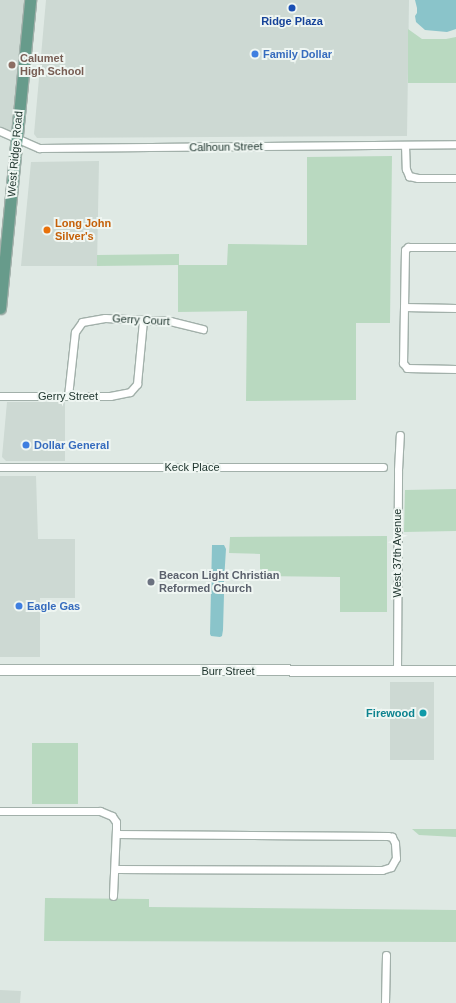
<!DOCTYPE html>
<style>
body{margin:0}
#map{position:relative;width:456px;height:1003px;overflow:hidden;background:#dfe9e4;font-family:Helvetica,sans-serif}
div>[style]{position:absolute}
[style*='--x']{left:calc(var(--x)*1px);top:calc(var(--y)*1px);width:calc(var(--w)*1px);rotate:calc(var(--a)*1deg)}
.built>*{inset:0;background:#cdd9d3}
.green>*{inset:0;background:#b9d9c0}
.water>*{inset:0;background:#8ac4ca}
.roads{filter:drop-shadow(1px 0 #a2b0aa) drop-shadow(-1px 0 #a2b0aa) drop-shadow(0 1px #a2b0aa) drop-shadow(0 -1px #a2b0aa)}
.street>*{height:7px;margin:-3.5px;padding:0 3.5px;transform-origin:3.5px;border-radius:3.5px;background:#fff}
.secondary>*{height:10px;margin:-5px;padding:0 5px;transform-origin:5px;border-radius:5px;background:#fff}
.primary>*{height:11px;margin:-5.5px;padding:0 5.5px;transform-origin:5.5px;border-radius:5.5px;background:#679b8b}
.dots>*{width:11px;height:11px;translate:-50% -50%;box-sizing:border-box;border:2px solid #eff6f2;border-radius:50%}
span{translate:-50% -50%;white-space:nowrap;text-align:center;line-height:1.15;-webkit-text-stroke:4px #eff6f2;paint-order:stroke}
.transit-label{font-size:11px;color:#164399;font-weight:700}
.shop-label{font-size:11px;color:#366cbe;font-weight:700}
.left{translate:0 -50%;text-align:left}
.education-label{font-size:11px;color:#785e54;font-weight:700}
.street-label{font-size:11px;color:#213730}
.food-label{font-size:11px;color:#c56008;font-weight:700}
.worship-label{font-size:11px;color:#5b616d;font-weight:700}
.culture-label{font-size:11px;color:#0d838f;font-weight:700}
.right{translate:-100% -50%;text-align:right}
</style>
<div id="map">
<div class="built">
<div style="clip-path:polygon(0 0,31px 0,16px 138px,0 131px)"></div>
<div style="clip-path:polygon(46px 0,409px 0,407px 136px,37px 138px,34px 134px)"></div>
<div style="clip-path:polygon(99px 161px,97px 266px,21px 266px,31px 162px)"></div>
<div style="clip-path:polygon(7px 402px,65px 402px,65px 461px,6px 461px,2px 457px)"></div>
<div style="clip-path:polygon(0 476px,36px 476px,38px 539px,75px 539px,75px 598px,40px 598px,40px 657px,0 657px)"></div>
<div style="clip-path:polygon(390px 682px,434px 682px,434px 760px,390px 760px)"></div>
<div style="clip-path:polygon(0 990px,21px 991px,20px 1003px,0 1003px)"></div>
</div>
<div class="green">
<div style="clip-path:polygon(408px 29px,422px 39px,446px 39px,456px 37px,456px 83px,408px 83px)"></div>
<div style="clip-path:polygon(392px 156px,390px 323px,356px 323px,356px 400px,246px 401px,247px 311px,178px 312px,178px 265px,97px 266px,97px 255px,179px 254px,179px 265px,227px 265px,228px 244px,307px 245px,307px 157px)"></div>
<div style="clip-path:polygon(456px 489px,456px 531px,404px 532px,405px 490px)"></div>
<div style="clip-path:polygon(387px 536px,387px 612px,340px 612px,340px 577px,260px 576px,260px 554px,229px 553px,230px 537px)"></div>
<div style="clip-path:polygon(32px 743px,78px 743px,78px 804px,32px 804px)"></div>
<div style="clip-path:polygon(412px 829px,456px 829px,456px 837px,419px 835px)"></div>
<div style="clip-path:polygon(45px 898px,149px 899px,149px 907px,456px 910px,456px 942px,44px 941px)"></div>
</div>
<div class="water">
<div style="clip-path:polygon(415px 0,456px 0,456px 29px,447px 32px,425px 30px,416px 22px,415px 16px,417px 13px,417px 8px)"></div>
<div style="clip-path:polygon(212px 545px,224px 545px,226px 549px,224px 581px,224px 591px,227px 593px,224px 594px,223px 630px,222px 636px,220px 637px,211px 636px,210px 634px)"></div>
</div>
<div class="roads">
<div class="street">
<div style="--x:0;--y:131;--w:43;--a:23.6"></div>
<div style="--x:39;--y:148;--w:417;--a:-0.5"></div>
<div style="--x:405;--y:145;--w:24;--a:88"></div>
<div style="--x:406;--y:169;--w:8;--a:67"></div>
<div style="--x:409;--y:176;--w:9;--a:13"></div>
<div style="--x:418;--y:178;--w:38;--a:0"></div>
<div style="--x:456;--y:247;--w:48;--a:180"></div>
<div style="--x:408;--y:247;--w:4;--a:135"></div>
<div style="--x:405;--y:250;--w:113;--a:91"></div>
<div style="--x:403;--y:363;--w:6;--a:51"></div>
<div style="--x:407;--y:368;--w:49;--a:1.2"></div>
<div style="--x:404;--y:307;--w:52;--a:1.1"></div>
<div style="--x:0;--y:396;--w:110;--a:0"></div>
<div style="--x:110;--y:396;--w:20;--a:-11"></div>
<div style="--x:130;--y:392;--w:11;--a:-49"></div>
<div style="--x:137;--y:384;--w:64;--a:-84.6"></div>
<div style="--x:68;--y:396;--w:64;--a:-83.8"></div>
<div style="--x:75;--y:332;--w:12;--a:-55"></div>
<div style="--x:82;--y:322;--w:23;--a:-10"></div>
<div style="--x:105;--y:318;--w:65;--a:2.6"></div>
<div style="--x:170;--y:321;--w:34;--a:14"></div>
<div style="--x:0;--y:467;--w:383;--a:0"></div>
<div style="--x:397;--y:671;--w:201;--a:-89.7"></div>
<div style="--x:398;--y:470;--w:35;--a:-87"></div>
<div style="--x:0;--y:811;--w:100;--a:0"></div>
<div style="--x:100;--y:811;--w:13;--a:23"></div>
<div style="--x:112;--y:816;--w:7;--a:56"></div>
<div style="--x:116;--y:822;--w:7;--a:90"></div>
<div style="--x:116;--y:829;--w:67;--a:92.6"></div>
<div style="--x:115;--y:869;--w:267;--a:0.2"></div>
<div style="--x:382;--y:870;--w:9;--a:-18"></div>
<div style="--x:391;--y:867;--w:10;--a:-61"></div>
<div style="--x:396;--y:858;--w:15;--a:-94"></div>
<div style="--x:395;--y:843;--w:7;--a:-117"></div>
<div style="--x:392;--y:837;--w:4;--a:-166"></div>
<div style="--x:388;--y:836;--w:272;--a:-179.6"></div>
<div style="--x:385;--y:1003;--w:48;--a:-88.8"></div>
</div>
<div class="secondary">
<div style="--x:0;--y:670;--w:456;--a:0.1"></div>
</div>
<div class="primary">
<div style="--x:0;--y:308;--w:309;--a:-84.4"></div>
</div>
</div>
<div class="dots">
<div style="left:292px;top:8px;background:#1a4fb4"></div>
<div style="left:255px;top:54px;background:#3f7fe0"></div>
<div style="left:12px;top:65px;background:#8d6e63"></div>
<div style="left:47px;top:230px;background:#e8710a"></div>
<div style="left:26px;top:445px;background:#3f7fe0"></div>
<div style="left:151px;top:582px;background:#6b7280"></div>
<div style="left:19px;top:606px;background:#3f7fe0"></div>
<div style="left:423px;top:713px;background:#0f9aa8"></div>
</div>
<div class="transit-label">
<span style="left:292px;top:21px">Ridge Plaza</span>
</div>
<div class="shop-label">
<span class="left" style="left:263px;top:54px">Family Dollar</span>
<span class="left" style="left:34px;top:445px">Dollar General</span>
<span class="left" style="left:27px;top:606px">Eagle Gas</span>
</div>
<div class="education-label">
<span class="left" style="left:20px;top:65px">Calumet<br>High School</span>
</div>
<div class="street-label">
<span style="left:226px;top:147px;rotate:-1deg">Calhoun Street</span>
<span style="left:15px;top:154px;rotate:-85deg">West Ridge Road</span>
<span style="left:141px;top:320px;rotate:3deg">Gerry Court</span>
<span style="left:68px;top:396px">Gerry Street</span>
<span style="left:192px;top:467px">Keck Place</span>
<span style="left:397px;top:553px;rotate:-90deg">West 37th Avenue</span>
<span style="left:228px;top:671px">Burr Street</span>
</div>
<div class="food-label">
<span class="left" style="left:55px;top:230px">Long John<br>Silver's</span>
</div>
<div class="worship-label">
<span class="left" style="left:159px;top:582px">Beacon Light Christian<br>Reformed Church</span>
</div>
<div class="culture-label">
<span class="right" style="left:415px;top:713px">Firewood</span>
</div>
</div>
